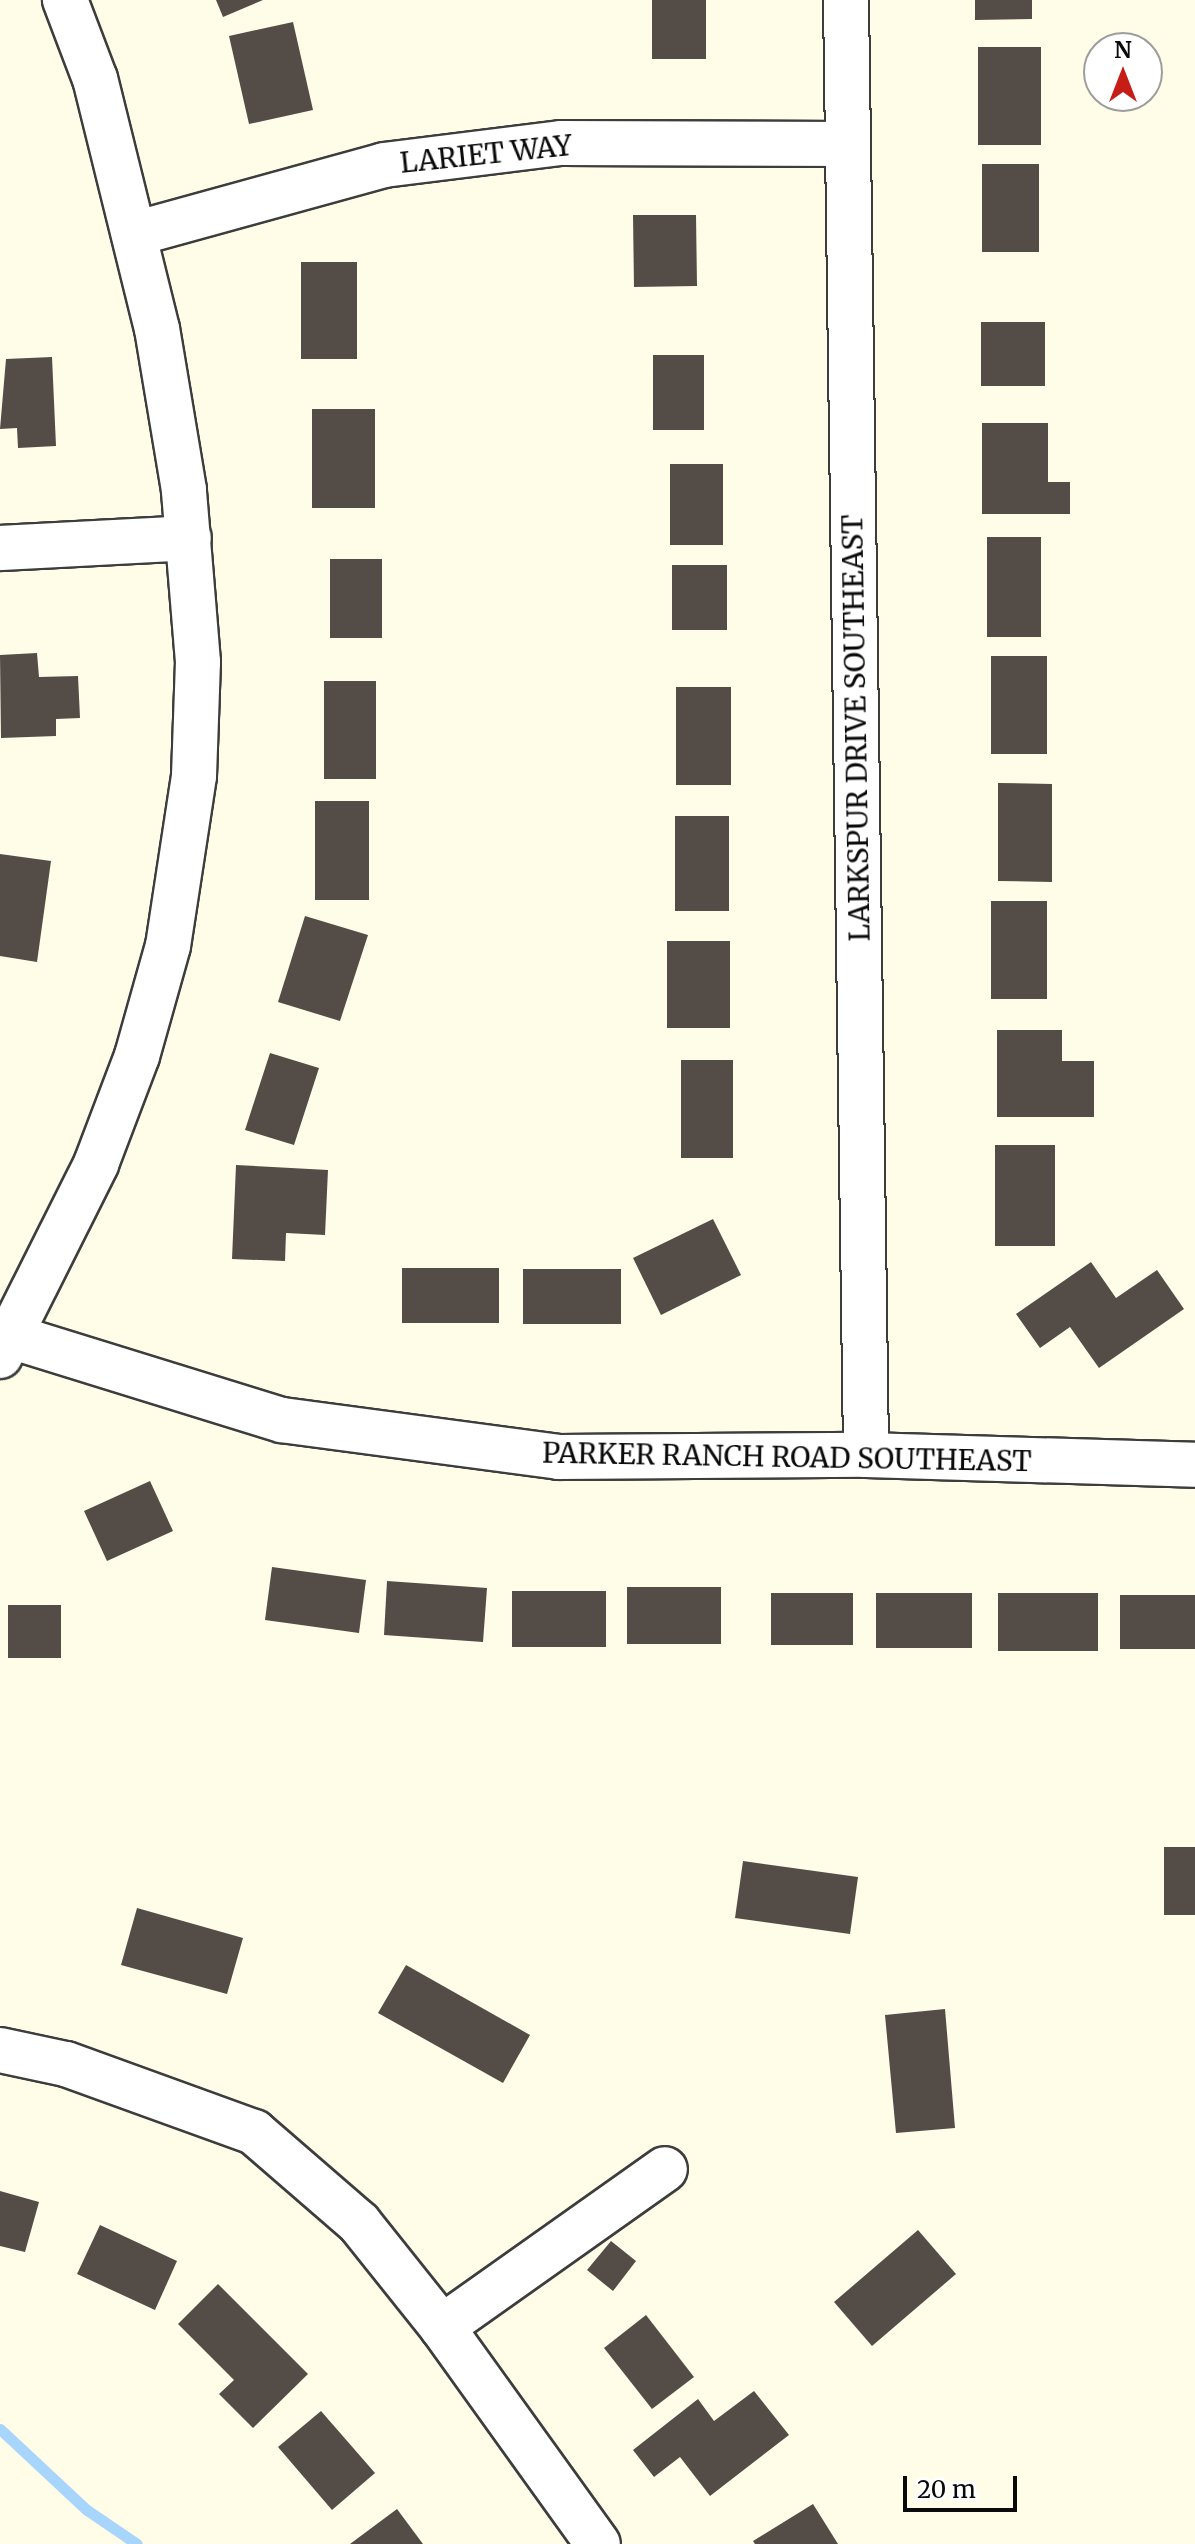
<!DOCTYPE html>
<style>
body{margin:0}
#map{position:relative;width:1195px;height:2544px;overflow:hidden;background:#fffce8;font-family:Merriweather,serif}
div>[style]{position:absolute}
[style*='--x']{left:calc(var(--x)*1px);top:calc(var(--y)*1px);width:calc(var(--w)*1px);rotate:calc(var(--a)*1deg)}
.stream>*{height:11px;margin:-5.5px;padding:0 5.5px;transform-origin:5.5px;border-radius:5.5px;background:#a7d5fc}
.building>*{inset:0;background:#544c46}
.roads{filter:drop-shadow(2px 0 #3d3d3d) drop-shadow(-2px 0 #3d3d3d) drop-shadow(0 2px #3d3d3d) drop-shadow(0 -2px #3d3d3d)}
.minor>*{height:44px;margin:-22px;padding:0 22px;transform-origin:22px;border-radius:22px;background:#fff}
span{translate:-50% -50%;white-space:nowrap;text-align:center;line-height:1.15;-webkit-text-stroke:8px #fff;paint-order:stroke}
.street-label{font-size:28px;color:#0a0a0a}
.north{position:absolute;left:1083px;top:32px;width:80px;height:80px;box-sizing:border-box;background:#fff;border:2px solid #9d9d9d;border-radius:50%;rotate:0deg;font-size:22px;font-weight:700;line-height:32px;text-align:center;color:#0a0a0a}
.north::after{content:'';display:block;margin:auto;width:28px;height:36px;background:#c61d17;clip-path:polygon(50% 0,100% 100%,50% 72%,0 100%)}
.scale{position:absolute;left:903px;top:2476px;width:114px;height:36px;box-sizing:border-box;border:4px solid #0a0a0a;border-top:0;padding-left:10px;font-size:24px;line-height:28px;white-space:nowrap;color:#0a0a0a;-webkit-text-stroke:6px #fff;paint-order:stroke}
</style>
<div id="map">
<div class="stream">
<div style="--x:0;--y:2429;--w:119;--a:43"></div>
<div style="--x:87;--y:2510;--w:60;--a:34.2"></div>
</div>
<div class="building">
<div style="clip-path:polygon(216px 0,263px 0,223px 17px)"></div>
<div style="clip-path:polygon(652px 0,706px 0,706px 59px,652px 59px)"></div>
<div style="clip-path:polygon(975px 0,1032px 0,1032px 19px,975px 20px)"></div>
<div style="clip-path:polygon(293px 22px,313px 110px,249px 124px,229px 36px)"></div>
<div style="clip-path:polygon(978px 47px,1041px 47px,1041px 145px,978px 145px)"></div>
<div style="clip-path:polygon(982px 164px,1039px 164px,1039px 252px,982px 252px)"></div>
<div style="clip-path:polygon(633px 215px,696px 215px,697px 286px,634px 287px)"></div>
<div style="clip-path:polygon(301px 262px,357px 262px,357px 359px,301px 359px)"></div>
<div style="clip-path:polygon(981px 322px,1045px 322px,1045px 386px,981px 386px)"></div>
<div style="clip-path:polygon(653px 355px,704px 355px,704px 430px,653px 430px)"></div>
<div style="clip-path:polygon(52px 357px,56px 446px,18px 448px,17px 428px,0 429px,6px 359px)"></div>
<div style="clip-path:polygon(312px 409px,375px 409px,375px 508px,312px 508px)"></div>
<div style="clip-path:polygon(982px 423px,1048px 423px,1048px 482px,1070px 482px,1070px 514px,982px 514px)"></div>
<div style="clip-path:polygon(670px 464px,723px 464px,723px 545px,670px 545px)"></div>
<div style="clip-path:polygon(987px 537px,1041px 537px,1041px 637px,987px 637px)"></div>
<div style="clip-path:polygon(330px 559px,382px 559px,382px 638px,330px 638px)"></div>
<div style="clip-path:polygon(672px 565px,727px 565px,727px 630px,672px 630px)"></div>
<div style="clip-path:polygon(37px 653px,39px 677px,78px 676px,80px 718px,56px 719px,56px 736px,1px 738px,0 655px)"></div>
<div style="clip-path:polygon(991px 656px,1047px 656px,1047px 754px,991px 754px)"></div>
<div style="clip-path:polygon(324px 681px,376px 681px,376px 779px,324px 779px)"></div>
<div style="clip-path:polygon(676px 687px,731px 687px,731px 785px,676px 785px)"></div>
<div style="clip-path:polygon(998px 783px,1052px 784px,1052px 882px,998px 881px)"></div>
<div style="clip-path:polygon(315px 801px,369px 801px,369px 900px,315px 900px)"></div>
<div style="clip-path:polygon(675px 816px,729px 816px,729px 911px,675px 911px)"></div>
<div style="clip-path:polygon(0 854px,51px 861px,37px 962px,0 956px)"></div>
<div style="clip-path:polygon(991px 901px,1047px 901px,1047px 999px,991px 999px)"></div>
<div style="clip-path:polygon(305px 916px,368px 935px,340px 1021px,278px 1002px)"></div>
<div style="clip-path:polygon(667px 941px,730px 941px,730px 1028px,667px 1028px)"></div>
<div style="clip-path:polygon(997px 1030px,1062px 1030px,1062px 1061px,1094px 1061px,1094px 1117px,997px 1117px)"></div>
<div style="clip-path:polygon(270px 1053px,319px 1068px,294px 1145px,245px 1130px)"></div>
<div style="clip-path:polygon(681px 1060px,733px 1060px,733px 1158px,681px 1158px)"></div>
<div style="clip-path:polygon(995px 1145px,1055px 1145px,1055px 1246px,995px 1246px)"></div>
<div style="clip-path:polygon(236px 1165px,328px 1170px,325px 1235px,286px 1233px,285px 1261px,232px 1259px)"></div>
<div style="clip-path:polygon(713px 1219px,741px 1275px,661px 1315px,633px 1258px)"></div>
<div style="clip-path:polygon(1091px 1262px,1116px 1298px,1157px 1270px,1184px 1309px,1099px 1368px,1070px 1327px,1040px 1348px,1016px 1314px)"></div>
<div style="clip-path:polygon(402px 1268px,499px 1268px,499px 1323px,402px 1323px)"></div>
<div style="clip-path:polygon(523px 1269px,621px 1269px,621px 1324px,523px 1324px)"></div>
<div style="clip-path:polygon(150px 1481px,173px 1531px,107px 1561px,84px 1511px)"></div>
<div style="clip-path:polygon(272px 1567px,366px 1580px,359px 1633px,265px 1620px)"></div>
<div style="clip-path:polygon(387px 1581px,487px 1588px,483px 1642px,384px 1635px)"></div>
<div style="clip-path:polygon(627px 1587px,721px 1587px,721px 1644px,627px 1644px)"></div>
<div style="clip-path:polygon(512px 1591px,606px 1591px,606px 1647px,512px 1647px)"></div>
<div style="clip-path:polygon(771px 1593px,853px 1593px,853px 1645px,771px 1645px)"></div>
<div style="clip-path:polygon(876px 1593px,972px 1593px,972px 1648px,876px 1648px)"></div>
<div style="clip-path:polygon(998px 1593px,1098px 1593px,1098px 1651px,998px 1651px)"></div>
<div style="clip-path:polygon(1120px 1595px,1195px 1595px,1195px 1649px,1120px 1649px)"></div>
<div style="clip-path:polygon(8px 1605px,61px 1605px,61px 1658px,8px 1658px)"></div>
<div style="clip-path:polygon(1164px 1847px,1195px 1847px,1195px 1915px,1164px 1915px)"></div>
<div style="clip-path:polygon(743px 1861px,858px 1877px,850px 1934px,735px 1918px)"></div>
<div style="clip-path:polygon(137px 1908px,243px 1938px,227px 1994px,121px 1965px)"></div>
<div style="clip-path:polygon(406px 1965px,530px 2035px,503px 2083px,378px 2013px)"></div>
<div style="clip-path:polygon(945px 2009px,955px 2128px,896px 2133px,885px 2015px)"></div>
<div style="clip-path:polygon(0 2191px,39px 2202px,25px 2252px,0 2246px)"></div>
<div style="clip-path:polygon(100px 2225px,177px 2261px,155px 2310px,77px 2274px)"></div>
<div style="clip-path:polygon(918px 2230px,956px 2274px,872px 2346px,834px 2302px)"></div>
<div style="clip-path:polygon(611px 2241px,636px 2261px,613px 2291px,587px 2270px)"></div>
<div style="clip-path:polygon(218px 2284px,308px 2374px,253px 2428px,219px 2394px,234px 2380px,178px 2324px)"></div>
<div style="clip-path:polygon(646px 2315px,694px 2377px,652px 2409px,604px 2348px)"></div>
<div style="clip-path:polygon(754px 2391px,789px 2435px,710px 2496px,680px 2457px,654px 2477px,633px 2450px,698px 2399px,714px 2421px)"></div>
<div style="clip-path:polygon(321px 2411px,375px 2473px,332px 2510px,278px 2447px)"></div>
<div style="clip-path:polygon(813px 2504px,838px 2544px,755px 2544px,753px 2541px)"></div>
<div style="clip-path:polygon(397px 2509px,423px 2544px,350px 2544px)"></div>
</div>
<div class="roads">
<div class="minor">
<div style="--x:846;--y:0;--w:1455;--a:89.21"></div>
<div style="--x:134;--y:234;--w:259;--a:-15.4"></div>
<div style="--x:384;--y:165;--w:178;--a:-7.1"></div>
<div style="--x:561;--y:143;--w:287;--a:0.2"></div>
<div style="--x:0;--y:548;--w:189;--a:-3"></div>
<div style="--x:10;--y:1336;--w:285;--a:17.2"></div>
<div style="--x:282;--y:1420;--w:279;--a:7.6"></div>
<div style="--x:559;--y:1457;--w:307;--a:-0.4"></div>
<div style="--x:866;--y:1455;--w:329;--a:1.7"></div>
<div style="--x:0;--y:1356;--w:215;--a:-63.4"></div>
<div style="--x:96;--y:1164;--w:116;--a:-69.2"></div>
<div style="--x:137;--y:1056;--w:114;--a:-74.3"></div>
<div style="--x:168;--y:946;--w:172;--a:-81.3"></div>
<div style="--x:194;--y:776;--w:114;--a:-88"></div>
<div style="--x:198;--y:662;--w:173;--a:-94.7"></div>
<div style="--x:184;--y:490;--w:163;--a:-99.5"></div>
<div style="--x:157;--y:329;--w:258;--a:-103.9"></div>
<div style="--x:95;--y:79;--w:85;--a:-110.8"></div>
<div style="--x:0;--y:2050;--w:67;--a:12"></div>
<div style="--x:66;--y:2064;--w:200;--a:19.9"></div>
<div style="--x:254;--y:2132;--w:139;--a:40.9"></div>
<div style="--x:359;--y:2223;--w:133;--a:51.4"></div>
<div style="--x:442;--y:2327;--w:267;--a:54.3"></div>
<div style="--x:442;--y:2327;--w:273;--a:-35.3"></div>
</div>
</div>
<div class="street-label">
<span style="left:486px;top:154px;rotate:-6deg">LARIET WAY</span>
<span style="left:856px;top:728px;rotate:-91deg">LARKSPUR DRIVE SOUTHEAST</span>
<span style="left:787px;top:1457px;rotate:1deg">PARKER RANCH ROAD SOUTHEAST</span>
</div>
<div class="north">N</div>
<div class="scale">20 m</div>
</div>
